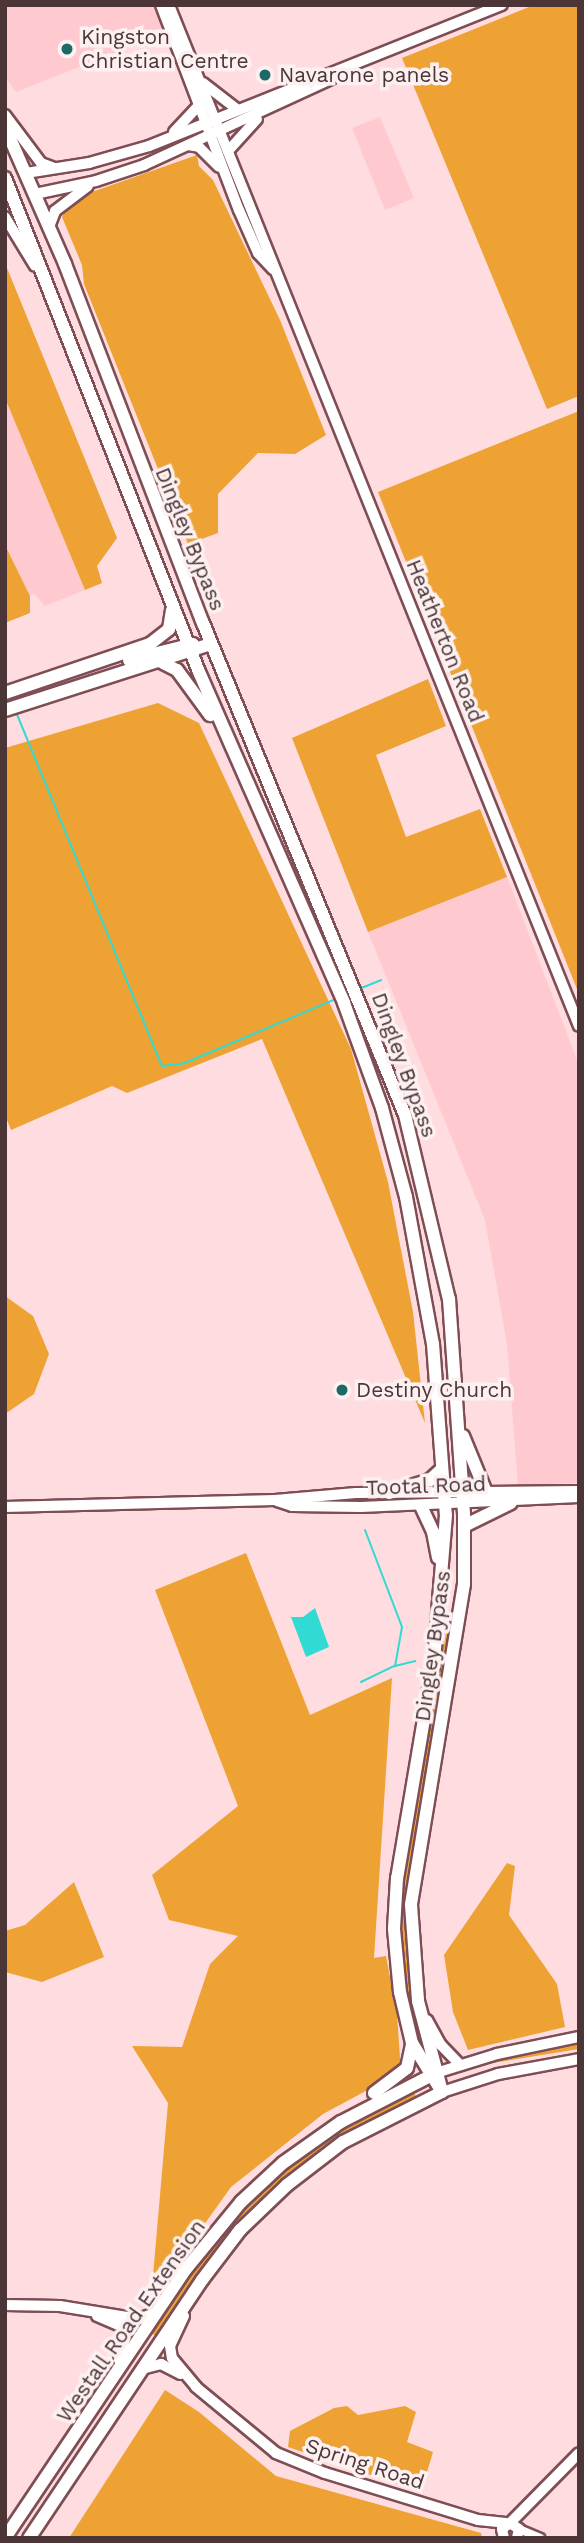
<!DOCTYPE html>
<style>
body{margin:0}
#map{position:relative;width:584px;height:2543px;overflow:hidden;background:#ffdcdf;font-family:"Work Sans",sans-serif}
div>[style]{position:absolute}
[style*='--x']{left:calc(var(--x)*1px);top:calc(var(--y)*1px);width:calc(var(--w)*1px);rotate:calc(var(--a)*1deg)}
.built>*{inset:0;background:#ffcacf}
.green>*{inset:0;background:#eda233}
.water>*{inset:0;background:#32dad4}
.stream>*{height:2px;margin:-1px;padding:0 1px;transform-origin:1px;border-radius:1px;background:#32dad4}
.roads{filter:drop-shadow(2px 0 #7e4e54) drop-shadow(-2px 0 #7e4e54) drop-shadow(0 2px #7e4e54) drop-shadow(0 -2px #7e4e54)}
.minor>*{height:8px;margin:-4px;padding:0 4px;transform-origin:4px;border-radius:4px;background:#fff}
.major>*{height:10px;margin:-5px;padding:0 5px;transform-origin:5px;border-radius:5px;background:#fff}
.highway>*{height:12px;margin:-6px;padding:0 6px;transform-origin:6px;border-radius:6px;background:#fff}
.dots>*{width:19px;height:19px;translate:-50% -50%;box-sizing:border-box;border:4px solid #fcf0f1;border-radius:50%}
span{translate:-50% -50%;white-space:nowrap;text-align:center;line-height:1.15;-webkit-text-stroke:7px #fcf0f1;paint-order:stroke}
.poi-label{font-size:21px;color:#4b3537}
.left{translate:0 -50%;text-align:left}
.street-label{font-size:21px;color:#4b3537}
.frame{position:absolute;inset:0;border:7px solid #4b3537;pointer-events:none}
</style>
<div id="map">
<div class="built">
<div style="clip-path:polygon(5px 5px,154px 5px,162px 27px,157px 36px,16px 92px,5px 77px)"></div>
<div style="clip-path:polygon(380px 117px,414px 198px,385px 210px,352px 128px)"></div>
<div style="clip-path:polygon(5px 398px,85px 590px,45px 606px,34px 594px,30px 596px,5px 545px)"></div>
<div style="clip-path:polygon(507px 877px,579px 1065px,579px 1483px,518px 1485px,507px 1344px,485px 1220px,368px 932px)"></div>
</div>
<div class="green">
<div style="clip-path:polygon(534px 5px,579px 5px,579px 396px,547px 409px,402px 58px)"></div>
<div style="clip-path:polygon(197px 155px,199px 166px,213px 180px,280px 320px,326px 435px,295px 454px,258px 453px,218px 494px,218px 533px,188px 544px,84px 284px,82px 265px,62px 217px,70px 203px,92px 192px)"></div>
<div style="clip-path:polygon(5px 263px,117px 538px,97px 566px,102px 583px,85px 590px,5px 398px)"></div>
<div style="clip-path:polygon(579px 411px,579px 994px,378px 492px)"></div>
<div style="clip-path:polygon(5px 545px,30px 596px,30px 613px,5px 623px)"></div>
<div style="clip-path:polygon(428px 679px,446px 726px,376px 755px,406px 837px,480px 809px,507px 877px,368px 932px,292px 738px)"></div>
<div style="clip-path:polygon(158px 703px,199px 723px,351px 1049px,388px 1182px,413px 1312px,425px 1423px,262px 1039px,127px 1093px,112px 1086px,11px 1130px,5px 1115px,5px 748px)"></div>
<div style="clip-path:polygon(5px 1296px,33px 1316px,49px 1354px,34px 1394px,5px 1414px)"></div>
<div style="clip-path:polygon(246px 1553px,310px 1715px,392px 1678px,374px 1958px,386px 1956px,397px 2014px,401px 2072px,323px 2114px,231px 2187px,151px 2299px,168px 2103px,132px 2046px,182px 2047px,210px 1964px,238px 1936px,169px 1920px,152px 1875px,238px 1806px,155px 1590px)"></div>
<div style="clip-path:polygon(447px 1626px,451px 1627px,407px 1903px,409px 1974px,430px 2059px,421px 2054px,405px 1991px,400px 1906px)"></div>
<div style="clip-path:polygon(507px 1863px,515px 1866px,509px 1915px,557px 1984px,565px 2027px,468px 2050px,453px 2012px,444px 1955px)"></div>
<div style="clip-path:polygon(74px 1882px,104px 1957px,42px 1982px,5px 1972px,5px 1931px,25px 1925px)"></div>
<div style="clip-path:polygon(579px 2043px,579px 2049px,468px 2067px,493px 2060px)"></div>
<div style="clip-path:polygon(413px 2089px,416px 2097px,343px 2137px,288px 2178px,159px 2338px,148px 2331px,238px 2212px,290px 2165px,339px 2129px)"></div>
<div style="clip-path:polygon(165px 2390px,199px 2412px,276px 2476px,481px 2533px,482px 2538px,69px 2538px)"></div>
<div style="clip-path:polygon(347px 2406px,358px 2415px,405px 2406px,416px 2412px,407px 2442px,433px 2452px,421px 2492px,288px 2447px,290px 2431px,334px 2408px)"></div>
</div>
<div class="water">
<div style="clip-path:polygon(315px 1608px,329px 1647px,306px 1657px,291px 1617px,303px 1617px)"></div>
</div>
<div class="stream">
<div style="--x:16;--y:712;--w:383;--a:67.6"></div>
<div style="--x:162;--y:1066;--w:23;--a:-7"></div>
<div style="--x:185;--y:1063;--w:166;--a:-23"></div>
<div style="--x:359;--y:989;--w:24;--a:-22"></div>
<div style="--x:365;--y:1530;--w:104;--a:69.1"></div>
<div style="--x:402;--y:1627;--w:40;--a:100"></div>
<div style="--x:395;--y:1666;--w:21;--a:-14"></div>
<div style="--x:361;--y:1682;--w:37;--a:-26"></div>
</div>
<div class="roads">
<div class="minor">
<div style="--x:519;--y:2529;--w:23;--a:23"></div>
</div>
<div class="major">
<div style="--x:161;--y:5;--w:219;--a:69.2"></div>
<div style="--x:239;--y:210;--w:47;--a:66.2"></div>
<div style="--x:258;--y:253;--w:22;--a:47"></div>
<div style="--x:169;--y:5;--w:1100;--a:68.12"></div>
<div style="--x:203;--y:83;--w:44;--a:37.6"></div>
<div style="--x:5;--y:115;--w:60;--a:53.1"></div>
<div style="--x:41;--y:163;--w:14;--a:21"></div>
<div style="--x:174;--y:132;--w:34;--a:-47"></div>
<div style="--x:188;--y:145;--w:11;--a:10"></div>
<div style="--x:199;--y:147;--w:28;--a:45"></div>
<div style="--x:228;--y:151;--w:43;--a:-47.8"></div>
<div style="--x:26;--y:173;--w:64;--a:-9"></div>
<div style="--x:89;--y:163;--w:62;--a:-15.8"></div>
<div style="--x:149;--y:146;--w:380;--a:-21.8"></div>
<div style="--x:35;--y:194;--w:62;--a:-12"></div>
<div style="--x:96;--y:181;--w:51;--a:-18.4"></div>
<div style="--x:144;--y:165;--w:206;--a:-24.7"></div>
<div style="--x:5;--y:217;--w:57;--a:58.5"></div>
<div style="--x:49;--y:227;--w:17;--a:-69"></div>
<div style="--x:55;--y:211;--w:41;--a:-37.1"></div>
<div style="--x:277;--y:1501;--w:16;--a:18"></div>
<div style="--x:292;--y:1506;--w:69;--a:0.8"></div>
<div style="--x:361;--y:1507;--w:218;--a:-2.6"></div>
<div style="--x:5;--y:1507;--w:270;--a:-1.5"></div>
<div style="--x:275;--y:1500;--w:81;--a:-4.9"></div>
<div style="--x:356;--y:1493;--w:223;--a:-0.5"></div>
<div style="--x:427;--y:2020;--w:29;--a:61"></div>
<div style="--x:441;--y:2045;--w:28;--a:46"></div>
<div style="--x:439;--y:2072;--w:61;--a:-17.2"></div>
<div style="--x:497;--y:2054;--w:84;--a:-11.7"></div>
<div style="--x:442;--y:2092;--w:59;--a:-17.8"></div>
<div style="--x:498;--y:2074;--w:82;--a:-10.5"></div>
<div style="--x:5;--y:2305;--w:55;--a:1"></div>
<div style="--x:60;--y:2306;--w:80;--a:9.3"></div>
<div style="--x:139;--y:2319;--w:17;--a:-21"></div>
<div style="--x:97;--y:2316;--w:26;--a:23"></div>
<div style="--x:121;--y:2326;--w:9;--a:58"></div>
<div style="--x:126;--y:2334;--w:27;--a:105"></div>
<div style="--x:184;--y:2316;--w:33;--a:115"></div>
<div style="--x:170;--y:2346;--w:12;--a:81"></div>
<div style="--x:172;--y:2358;--w:38;--a:50"></div>
<div style="--x:196;--y:2387;--w:104;--a:39.5"></div>
<div style="--x:276;--y:2453;--w:53;--a:22.2"></div>
<div style="--x:325;--y:2473;--w:160;--a:17.1"></div>
<div style="--x:478;--y:2520;--w:30;--a:6"></div>
<div style="--x:142;--y:2369;--w:20;--a:-15"></div>
<div style="--x:161;--y:2364;--w:22;--a:27"></div>
<div style="--x:510;--y:2523;--w:98;--a:-45.4"></div>
<div style="--x:504;--y:2538;--w:9;--a:-103"></div>
<div style="--x:502;--y:2529;--w:10;--a:-37"></div>
<div style="--x:510;--y:2523;--w:11;--a:34"></div>
<div style="--x:519;--y:2529;--w:9;--a:103"></div>
</div>
<div class="highway">
<div style="--x:5;--y:127;--w:150;--a:66.3"></div>
<div style="--x:65;--y:264;--w:385;--a:69"></div>
<div style="--x:203;--y:623;--w:532;--a:67.68"></div>
<div style="--x:405;--y:1115;--w:189;--a:76.6"></div>
<div style="--x:449;--y:1299;--w:217;--a:86"></div>
<div style="--x:464;--y:1515;--w:69;--a:90"></div>
<div style="--x:464;--y:1584;--w:325;--a:99.4"></div>
<div style="--x:411;--y:1905;--w:96;--a:85.8"></div>
<div style="--x:418;--y:2001;--w:94;--a:75.2"></div>
<div style="--x:442;--y:2092;--w:111;--a:153.2"></div>
<div style="--x:343;--y:2142;--w:71;--a:142.5"></div>
<div style="--x:287;--y:2185;--w:65;--a:136.2"></div>
<div style="--x:240;--y:2230;--w:63;--a:127.2"></div>
<div style="--x:202;--y:2280;--w:311;--a:123.8"></div>
<div style="--x:5;--y:178;--w:531;--a:68.56"></div>
<div style="--x:199;--y:672;--w:361;--a:66.3"></div>
<div style="--x:344;--y:1003;--w:112;--a:70.1"></div>
<div style="--x:382;--y:1108;--w:92;--a:74.9"></div>
<div style="--x:406;--y:1197;--w:149;--a:79.6"></div>
<div style="--x:433;--y:1344;--w:171;--a:85.7"></div>
<div style="--x:446;--y:1515;--w:145;--a:94.7"></div>
<div style="--x:434;--y:1660;--w:221;--a:99.6"></div>
<div style="--x:397;--y:1878;--w:51;--a:93.4"></div>
<div style="--x:394;--y:1929;--w:63;--a:84.6"></div>
<div style="--x:400;--y:1992;--w:52;--a:76.8"></div>
<div style="--x:412;--y:2043;--w:57;--a:58.5"></div>
<div style="--x:129;--y:660;--w:66;--a:-14"></div>
<div style="--x:163;--y:663;--w:16;--a:27"></div>
<div style="--x:177;--y:670;--w:56;--a:53.7"></div>
<div style="--x:5;--y:693;--w:153;--a:-18.7"></div>
<div style="--x:150;--y:644;--w:24;--a:-38"></div>
<div style="--x:169;--y:629;--w:19;--a:-81"></div>
<div style="--x:5;--y:710;--w:216;--a:-17.8"></div>
<div style="--x:463;--y:1436;--w:61;--a:67.7"></div>
<div style="--x:389;--y:1493;--w:43;--a:-17.6"></div>
<div style="--x:430;--y:1480;--w:16;--a:-43"></div>
<div style="--x:421;--y:1506;--w:29;--a:65"></div>
<div style="--x:433;--y:1532;--w:26;--a:79"></div>
<div style="--x:464;--y:1526;--w:52;--a:-26.1"></div>
<div style="--x:374;--y:2093;--w:41;--a:-37.1"></div>
<div style="--x:407;--y:2068;--w:24;--a:-78"></div>
<div style="--x:5;--y:2538;--w:324;--a:-56.1"></div>
<div style="--x:186;--y:2269;--w:87;--a:-50.6"></div>
<div style="--x:241;--y:2202;--w:57;--a:-42.9"></div>
<div style="--x:283;--y:2163;--w:71;--a:-35.3"></div>
<div style="--x:341;--y:2122;--w:105;--a:-27.3"></div>
</div>
</div>
<div class="dots">
<div style="left:67px;top:49px;background:#1d6966"></div>
<div style="left:265px;top:75px;background:#1d6966"></div>
<div style="left:342px;top:1390px;background:#1d6966"></div>
</div>
<div class="poi-label">
<span class="left" style="left:81px;top:49px">Kingston<br>Christian Centre</span>
<span class="left" style="left:279px;top:75px">Navarone panels</span>
<span class="left" style="left:356px;top:1390px">Destiny Church</span>
</div>
<div class="street-label">
<span style="left:190px;top:539px;rotate:68deg">Dingley Bypass</span>
<span style="left:445px;top:641px;rotate:68deg">Heatherton Road</span>
<span style="left:404px;top:1065px;rotate:70deg">Dingley Bypass</span>
<span style="left:426px;top:1486px;rotate:-2deg">Tootal Road</span>
<span style="left:433px;top:1646px;rotate:-82deg">Dingley Bypass</span>
<span style="left:131px;top:2321px;rotate:-55deg">Westall Road Extension</span>
<span style="left:365px;top:2464px;rotate:18deg">Spring Road</span>
</div>
<div class="frame"></div>
</div>
